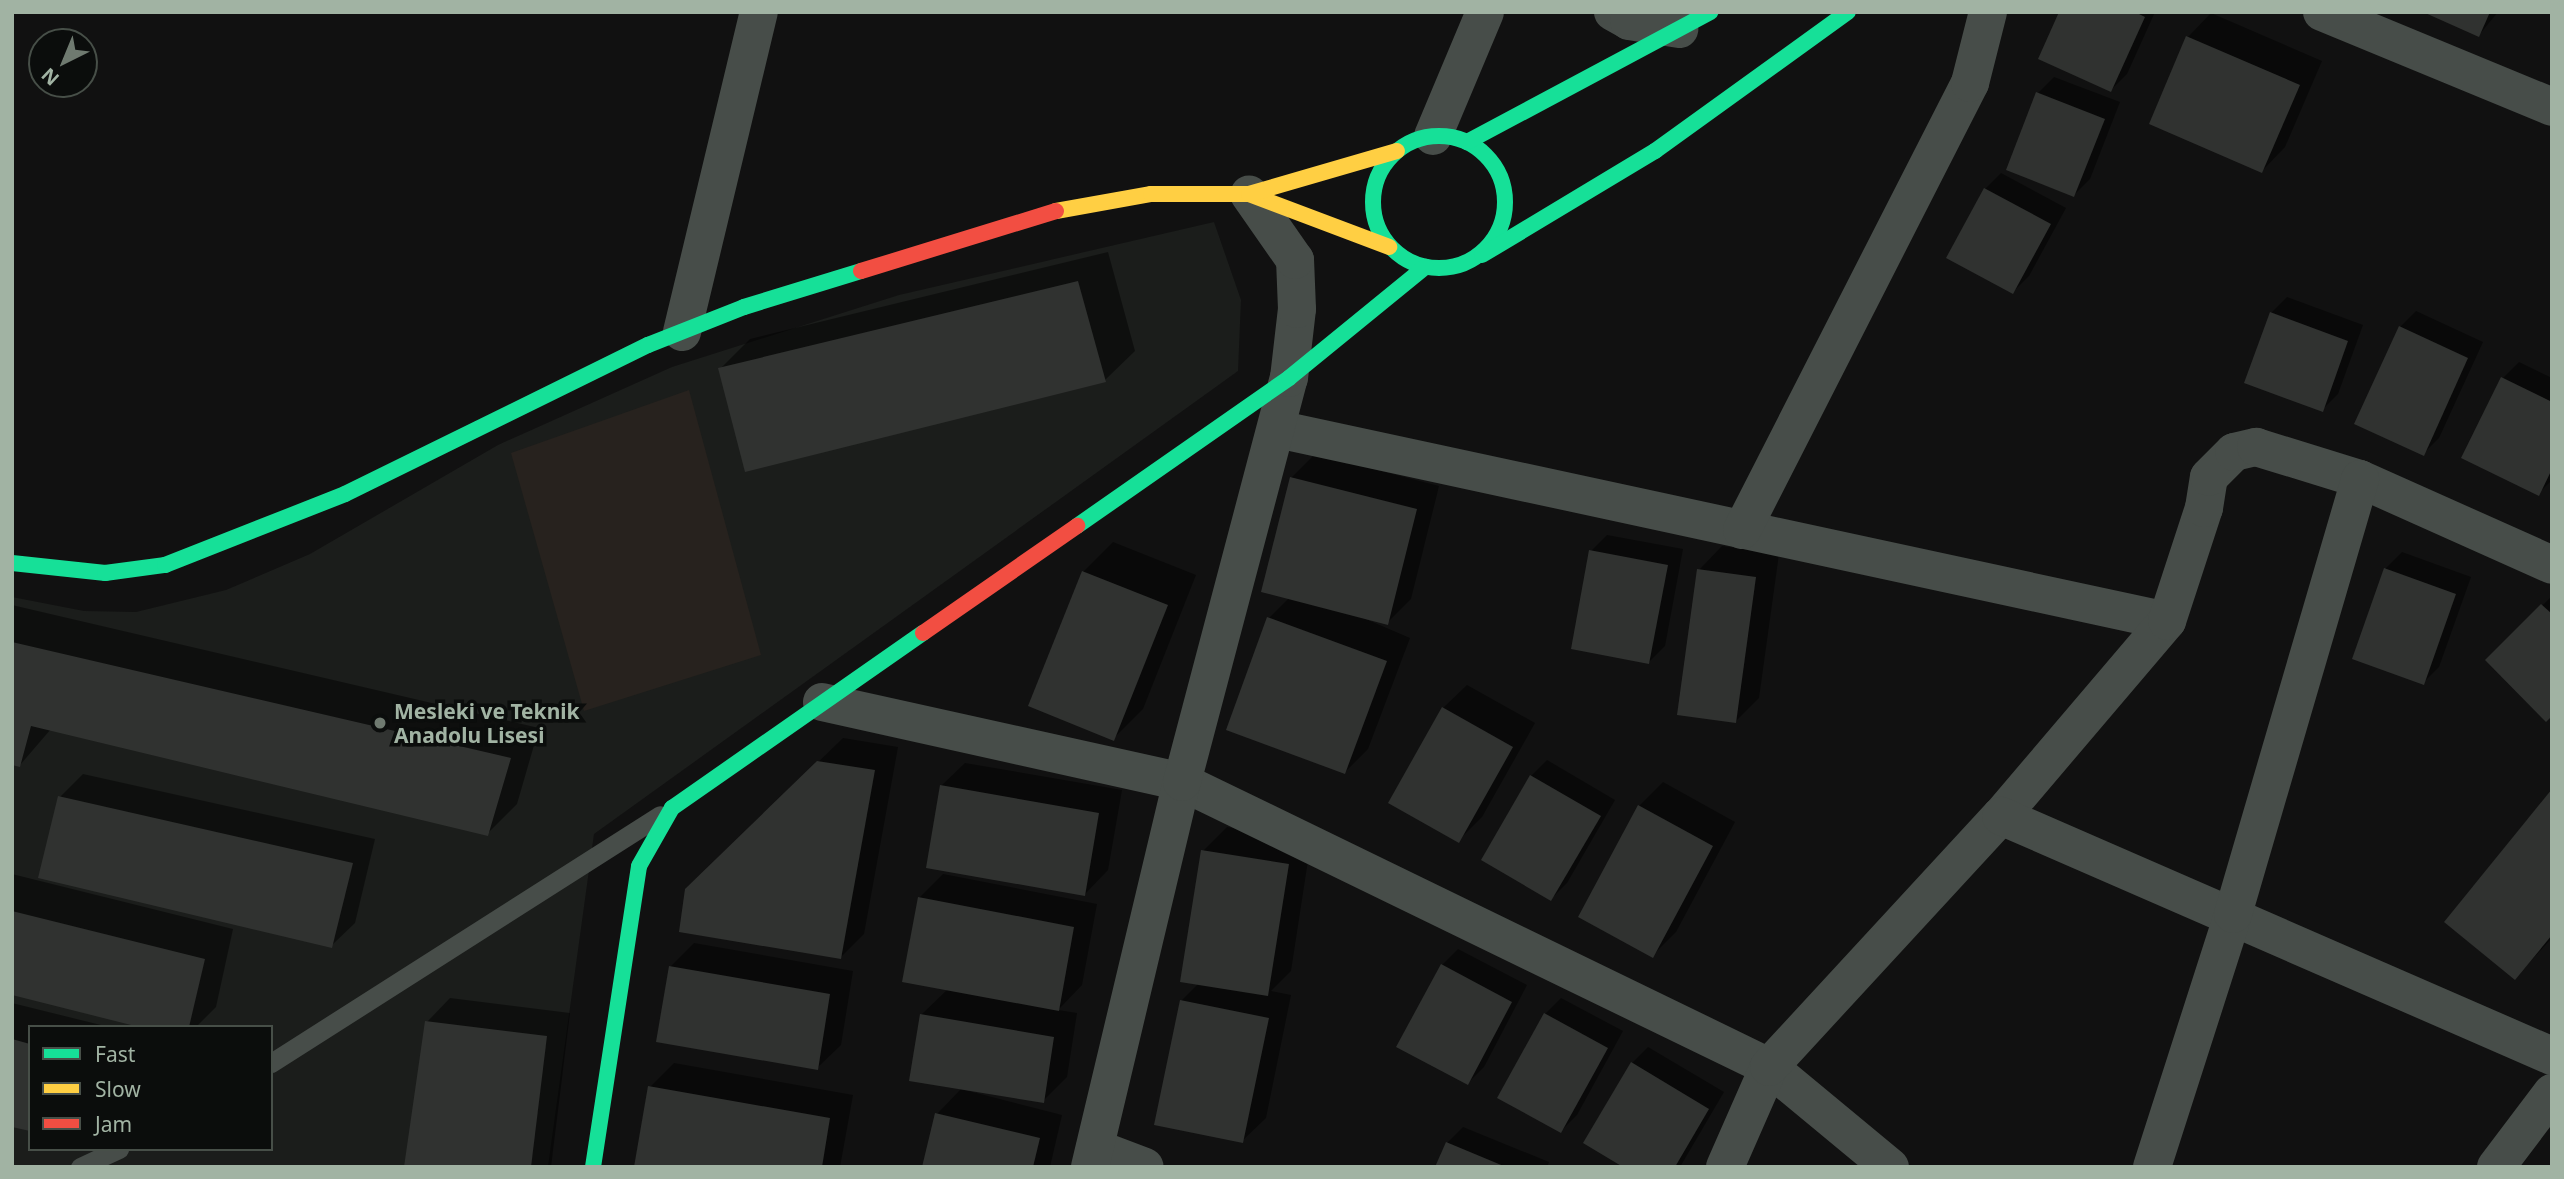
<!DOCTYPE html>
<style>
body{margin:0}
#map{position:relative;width:2564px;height:1179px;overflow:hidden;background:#111;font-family:"Noto Sans",sans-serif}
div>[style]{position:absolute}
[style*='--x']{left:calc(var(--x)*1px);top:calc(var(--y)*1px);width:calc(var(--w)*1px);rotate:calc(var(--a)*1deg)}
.built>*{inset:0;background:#1b1d1b}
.green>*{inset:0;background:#27221e}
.shadow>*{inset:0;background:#0007}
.building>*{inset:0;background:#303230}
.lane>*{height:19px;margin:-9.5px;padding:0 9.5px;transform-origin:9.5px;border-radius:9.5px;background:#474d49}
.street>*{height:38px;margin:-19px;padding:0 19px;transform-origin:19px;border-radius:19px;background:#474d49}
.fast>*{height:16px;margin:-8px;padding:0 8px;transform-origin:8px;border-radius:8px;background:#16e098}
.fast>.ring{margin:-8px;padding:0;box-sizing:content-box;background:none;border:16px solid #16e098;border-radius:50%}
.slow>*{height:16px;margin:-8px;padding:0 8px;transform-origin:8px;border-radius:8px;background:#ffcf43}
.jam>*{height:16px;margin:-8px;padding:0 8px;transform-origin:8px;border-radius:8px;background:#f24e42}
.dots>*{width:19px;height:19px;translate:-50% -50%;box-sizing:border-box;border:4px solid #0b0d0c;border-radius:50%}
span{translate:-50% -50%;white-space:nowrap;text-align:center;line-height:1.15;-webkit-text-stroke:7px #0b0d0c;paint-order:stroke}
.poi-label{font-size:21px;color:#a1b3a3;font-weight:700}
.left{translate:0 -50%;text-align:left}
.frame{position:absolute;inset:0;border:14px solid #a1b3a3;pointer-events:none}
.legend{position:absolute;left:28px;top:1025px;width:245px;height:126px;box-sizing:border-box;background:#0b0d0c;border:2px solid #474f48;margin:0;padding:9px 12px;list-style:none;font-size:21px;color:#a1b3a3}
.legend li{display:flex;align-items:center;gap:14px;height:35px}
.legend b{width:35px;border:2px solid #474f48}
.north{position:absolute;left:28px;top:28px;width:70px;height:70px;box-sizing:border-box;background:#0b0d0c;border:2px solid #474f48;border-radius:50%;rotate:223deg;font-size:19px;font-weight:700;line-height:28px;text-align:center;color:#a1b3a3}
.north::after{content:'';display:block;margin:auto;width:24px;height:32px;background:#6f7a70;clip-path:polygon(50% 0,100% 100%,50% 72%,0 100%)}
</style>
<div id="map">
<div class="built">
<div style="clip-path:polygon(evenodd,1214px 222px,1241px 300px,1238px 371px,594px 834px,548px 1167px,12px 1167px,12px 597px,84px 611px,136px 612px,226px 590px,310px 554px,498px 445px,672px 367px,899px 295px,1214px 222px,30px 1027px,271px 1027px,271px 1149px,30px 1149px,30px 1027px)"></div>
</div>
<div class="green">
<div style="clip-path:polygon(689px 390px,761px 655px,584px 711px,511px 453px)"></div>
</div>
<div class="shadow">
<div style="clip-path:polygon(2061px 12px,2155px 12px,2127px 74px,2111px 90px)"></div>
<div style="clip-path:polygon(2427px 12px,2498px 12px,2479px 35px)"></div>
<div style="clip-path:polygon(2211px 13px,2322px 61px,2285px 147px,2262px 171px,2188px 37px)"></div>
<div style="clip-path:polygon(2054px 77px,2120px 102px,2090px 179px,2074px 195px,2008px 169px,2038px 93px)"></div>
<div style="clip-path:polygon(2001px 173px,2066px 208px,2029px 276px,2013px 292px,1985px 189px)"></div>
<div style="clip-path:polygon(1108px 252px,1135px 351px,1105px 380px,720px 369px,750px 339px)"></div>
<div style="clip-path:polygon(2287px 297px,2363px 325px,2338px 394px,2322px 410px,2271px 313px)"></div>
<div style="clip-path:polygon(2416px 311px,2483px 342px,2439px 438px,2423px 454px,2400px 327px)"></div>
<div style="clip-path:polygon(2519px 362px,2552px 378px,2552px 480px,2538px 494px,2503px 378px)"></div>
<div style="clip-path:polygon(1315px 454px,1439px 486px,1411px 599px,1387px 623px,1354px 614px,1410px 638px,1368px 749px,1345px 772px,1228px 729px,1269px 618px,1289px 598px,1291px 478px)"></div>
<div style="clip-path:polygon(1607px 535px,1683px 549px,1665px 646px,1649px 662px,1591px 551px)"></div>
<div style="clip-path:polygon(1113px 542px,1196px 575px,1143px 709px,1113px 739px,1083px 572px)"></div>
<div style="clip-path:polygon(1722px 546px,1779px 554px,1759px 698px,1736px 721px,1699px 570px)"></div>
<div style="clip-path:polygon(2402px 552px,2471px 577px,2439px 667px,2423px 683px,2354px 658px,2386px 568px)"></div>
<div style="clip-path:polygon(2552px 596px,2552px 714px,2487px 660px)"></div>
<div style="clip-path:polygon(12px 605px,539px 728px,517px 804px,487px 834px,51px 729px,20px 765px,12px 763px)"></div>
<div style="clip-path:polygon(1467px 685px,1535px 723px,1482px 817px,1459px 840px,1443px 708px)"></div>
<div style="clip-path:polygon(843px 738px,898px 747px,864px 934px,841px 957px,711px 866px)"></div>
<div style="clip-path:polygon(1547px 760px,1615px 800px,1567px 883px,1551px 899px,1531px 776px)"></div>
<div style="clip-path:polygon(965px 763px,1122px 790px,1108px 870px,1085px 894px,941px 786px)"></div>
<div style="clip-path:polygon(83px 774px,375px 839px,355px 923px,331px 946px,60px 797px)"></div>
<div style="clip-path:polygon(1663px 782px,1735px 822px,1676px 932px,1652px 956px,1639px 806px)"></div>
<div style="clip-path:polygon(2552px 792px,2552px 938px,2515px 978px)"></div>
<div style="clip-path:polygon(1227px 827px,1311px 841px,1291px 971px,1271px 991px,1291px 995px,1266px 1118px,1242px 1141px,1182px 1000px,1199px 983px,1203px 851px)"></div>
<div style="clip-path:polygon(12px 874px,233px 929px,216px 1007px,196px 1027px,147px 1027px,12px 994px)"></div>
<div style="clip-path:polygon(943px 874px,1097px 904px,1082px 985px,1058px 1010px,1077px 1013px,1067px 1077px,1043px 1101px,921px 1015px,948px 989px,919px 898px)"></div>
<div style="clip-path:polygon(694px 943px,853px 971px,841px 1045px,817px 1068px,670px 967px)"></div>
<div style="clip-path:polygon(1458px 949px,1527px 985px,1484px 1067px,1468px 1083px,1442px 965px)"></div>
<div style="clip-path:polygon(450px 998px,570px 1013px,551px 1167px,406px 1167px,427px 1022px)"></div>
<div style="clip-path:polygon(1561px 998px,1623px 1031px,1577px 1115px,1561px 1131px,1545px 1014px)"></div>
<div style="clip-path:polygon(12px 1003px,109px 1027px,30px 1027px,30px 1129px,12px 1125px)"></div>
<div style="clip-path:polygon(1648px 1047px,1724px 1092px,1680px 1167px,1627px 1167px,1632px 1063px)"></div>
<div style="clip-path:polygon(674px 1063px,853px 1095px,840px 1167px,636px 1167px,650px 1087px)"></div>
<div style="clip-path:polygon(961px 1089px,1062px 1115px,1050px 1167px,924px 1167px,937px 1114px)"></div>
<div style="clip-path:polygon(1463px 1127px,1549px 1162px,1547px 1167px,1437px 1167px,1447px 1143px)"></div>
</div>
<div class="building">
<div style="clip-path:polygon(2059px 12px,2135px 12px,2145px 17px,2111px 92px,2038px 59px)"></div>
<div style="clip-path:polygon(2423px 12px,2490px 12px,2479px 37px)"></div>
<div style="clip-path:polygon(2186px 36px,2300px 85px,2262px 173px,2149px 124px)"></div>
<div style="clip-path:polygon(2036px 92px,2105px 119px,2074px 197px,2006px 170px)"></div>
<div style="clip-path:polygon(1984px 188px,2051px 224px,2013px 294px,1946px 258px)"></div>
<div style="clip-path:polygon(1078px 281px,1106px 382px,745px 472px,718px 368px)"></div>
<div style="clip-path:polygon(2270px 312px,2348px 341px,2323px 412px,2244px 383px)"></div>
<div style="clip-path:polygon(2399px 326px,2468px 358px,2424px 456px,2354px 424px)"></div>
<div style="clip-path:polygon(2501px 377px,2552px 402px,2552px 469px,2539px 496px,2461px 458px)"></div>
<div style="clip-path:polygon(1290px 477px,1417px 509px,1388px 625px,1261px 592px)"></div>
<div style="clip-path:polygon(1589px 550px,1668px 565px,1649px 664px,1571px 649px)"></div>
<div style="clip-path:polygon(2384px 568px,2456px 594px,2424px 685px,2352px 659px)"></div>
<div style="clip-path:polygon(1697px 569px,1756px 577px,1736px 723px,1677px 715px)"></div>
<div style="clip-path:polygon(1082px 571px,1168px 605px,1114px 741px,1028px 706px)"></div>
<div style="clip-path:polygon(2541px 604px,2552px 614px,2552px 716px,2546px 722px,2485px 660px)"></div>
<div style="clip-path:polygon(1267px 617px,1387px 661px,1345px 774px,1226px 730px)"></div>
<div style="clip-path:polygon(12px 642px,511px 758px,488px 836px,31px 726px,20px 767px,12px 765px)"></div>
<div style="clip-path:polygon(1442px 707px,1513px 747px,1459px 843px,1388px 803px)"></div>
<div style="clip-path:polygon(817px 761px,875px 770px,841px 959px,679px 932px,685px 889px)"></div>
<div style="clip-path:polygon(1530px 775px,1601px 816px,1551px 901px,1481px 860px)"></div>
<div style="clip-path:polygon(940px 785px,1099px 813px,1085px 896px,926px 868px)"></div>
<div style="clip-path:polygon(2552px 789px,2552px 935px,2515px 980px,2444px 922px)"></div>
<div style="clip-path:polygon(58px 796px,353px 863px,332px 948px,38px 878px)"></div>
<div style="clip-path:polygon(1638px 805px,1713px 846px,1653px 958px,1578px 917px)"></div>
<div style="clip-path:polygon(1201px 850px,1289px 864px,1268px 996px,1180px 982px)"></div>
<div style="clip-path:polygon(918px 897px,1074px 927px,1059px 1011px,902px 982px)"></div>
<div style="clip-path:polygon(12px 911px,205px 959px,189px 1027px,139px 1027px,12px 995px)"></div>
<div style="clip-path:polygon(1441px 964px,1512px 1002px,1468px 1085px,1396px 1047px)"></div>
<div style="clip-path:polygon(669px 966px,830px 994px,818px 1070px,656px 1042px)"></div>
<div style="clip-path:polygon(1180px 1000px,1269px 1018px,1243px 1143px,1154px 1125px)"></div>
<div style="clip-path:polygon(1544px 1013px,1608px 1048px,1561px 1133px,1497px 1098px)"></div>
<div style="clip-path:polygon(920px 1014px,1054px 1037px,1044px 1103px,909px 1081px)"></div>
<div style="clip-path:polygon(425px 1021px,547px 1036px,531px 1167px,404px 1167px)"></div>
<div style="clip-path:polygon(12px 1039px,30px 1044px,30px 1131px,12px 1127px)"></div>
<div style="clip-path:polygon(1631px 1062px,1709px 1109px,1675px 1167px,1623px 1167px,1583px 1143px)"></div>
<div style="clip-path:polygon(648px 1086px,830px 1118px,822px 1167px,634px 1167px)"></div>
<div style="clip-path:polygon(935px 1113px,1040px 1138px,1033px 1167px,922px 1167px)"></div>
<div style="clip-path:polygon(1446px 1142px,1506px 1167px,1435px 1167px)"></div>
</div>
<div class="lane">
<div style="--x:271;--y:1063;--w:461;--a:-32.5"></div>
<div style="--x:80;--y:1167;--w:43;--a:-24.8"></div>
</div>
<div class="street">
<div style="--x:1613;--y:12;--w:18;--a:29"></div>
<div style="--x:1629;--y:21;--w:51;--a:9.1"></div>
<div style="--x:2322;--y:12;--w:249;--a:22.4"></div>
<div style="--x:1433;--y:136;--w:134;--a:-67.2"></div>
<div style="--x:682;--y:332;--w:329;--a:-76.5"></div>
<div style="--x:1277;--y:429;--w:910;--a:12.17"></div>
<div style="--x:1742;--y:530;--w:502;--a:-62.98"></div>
<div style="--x:1970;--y:83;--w:73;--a:-75.8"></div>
<div style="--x:822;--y:702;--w:369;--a:12.5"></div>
<div style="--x:1182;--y:782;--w:653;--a:25.9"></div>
<div style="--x:1769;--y:1067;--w:157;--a:39.6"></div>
<div style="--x:2001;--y:816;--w:256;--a:-49.6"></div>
<div style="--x:2167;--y:621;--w:119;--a:-71.9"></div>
<div style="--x:2204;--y:508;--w:31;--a:-81"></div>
<div style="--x:2209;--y:477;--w:35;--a:-45"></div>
<div style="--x:2234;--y:452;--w:23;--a:-13"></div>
<div style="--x:2256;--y:447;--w:109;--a:17.1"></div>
<div style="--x:2360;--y:479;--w:210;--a:24.1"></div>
<div style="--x:1095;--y:1148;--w:53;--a:20.8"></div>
<div style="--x:1090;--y:1167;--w:396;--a:-76.6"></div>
<div style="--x:1182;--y:782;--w:418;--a:-75.2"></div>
<div style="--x:1289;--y:378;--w:69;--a:-83.4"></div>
<div style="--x:1297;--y:309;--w:49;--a:-92.3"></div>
<div style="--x:1295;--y:260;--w:80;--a:-124.9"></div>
<div style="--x:1725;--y:1167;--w:109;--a:-66.3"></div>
<div style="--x:1769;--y:1067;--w:342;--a:-47.3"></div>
<div style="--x:2001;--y:816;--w:601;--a:23.54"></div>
<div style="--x:2152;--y:1167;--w:266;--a:-72.2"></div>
<div style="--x:2233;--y:914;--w:453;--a:-73.7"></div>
<div style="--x:2496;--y:1167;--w:93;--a:-52.9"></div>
</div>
<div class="fast">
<div class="ring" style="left:1373px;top:136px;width:116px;height:116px"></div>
<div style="--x:1467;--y:142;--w:276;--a:-28.1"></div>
<div style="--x:1482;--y:255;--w:202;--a:-31"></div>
<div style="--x:1655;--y:151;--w:238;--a:-35.8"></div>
<div style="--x:1077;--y:526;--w:259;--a:-34.9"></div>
<div style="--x:1289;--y:378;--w:176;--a:-39.2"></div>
<div style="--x:12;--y:563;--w:94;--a:6.1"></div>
<div style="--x:105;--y:573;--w:61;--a:-7.6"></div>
<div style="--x:165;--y:565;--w:193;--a:-21.5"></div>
<div style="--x:345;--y:494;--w:338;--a:-26.2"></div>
<div style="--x:648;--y:345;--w:103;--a:-21.6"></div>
<div style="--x:744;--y:307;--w:122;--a:-17.1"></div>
<div style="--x:593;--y:1167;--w:304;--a:-81.3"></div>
<div style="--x:639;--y:866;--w:67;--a:-60.4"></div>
<div style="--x:672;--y:808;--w:306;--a:-34.9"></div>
</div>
<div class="slow">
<div style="--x:1249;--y:194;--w:150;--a:20.7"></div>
<div style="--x:1056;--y:211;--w:97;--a:-10.1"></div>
<div style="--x:1151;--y:194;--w:98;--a:0"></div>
<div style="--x:1249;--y:194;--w:154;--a:-16.2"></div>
</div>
<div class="jam">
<div style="--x:861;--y:271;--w:204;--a:-17.1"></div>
<div style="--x:923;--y:633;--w:188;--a:-34.8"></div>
</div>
<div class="dots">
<div style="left:380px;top:723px;background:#6f7a70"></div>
</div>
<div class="poi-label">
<span class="left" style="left:394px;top:723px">Mesleki ve Teknik<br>Anadolu Lisesi</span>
</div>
<div class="frame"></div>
<ul class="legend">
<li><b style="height:9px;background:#16e098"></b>Fast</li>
<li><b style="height:9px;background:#ffcf43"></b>Slow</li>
<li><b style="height:9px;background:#f24e42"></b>Jam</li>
</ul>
<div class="north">N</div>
</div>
